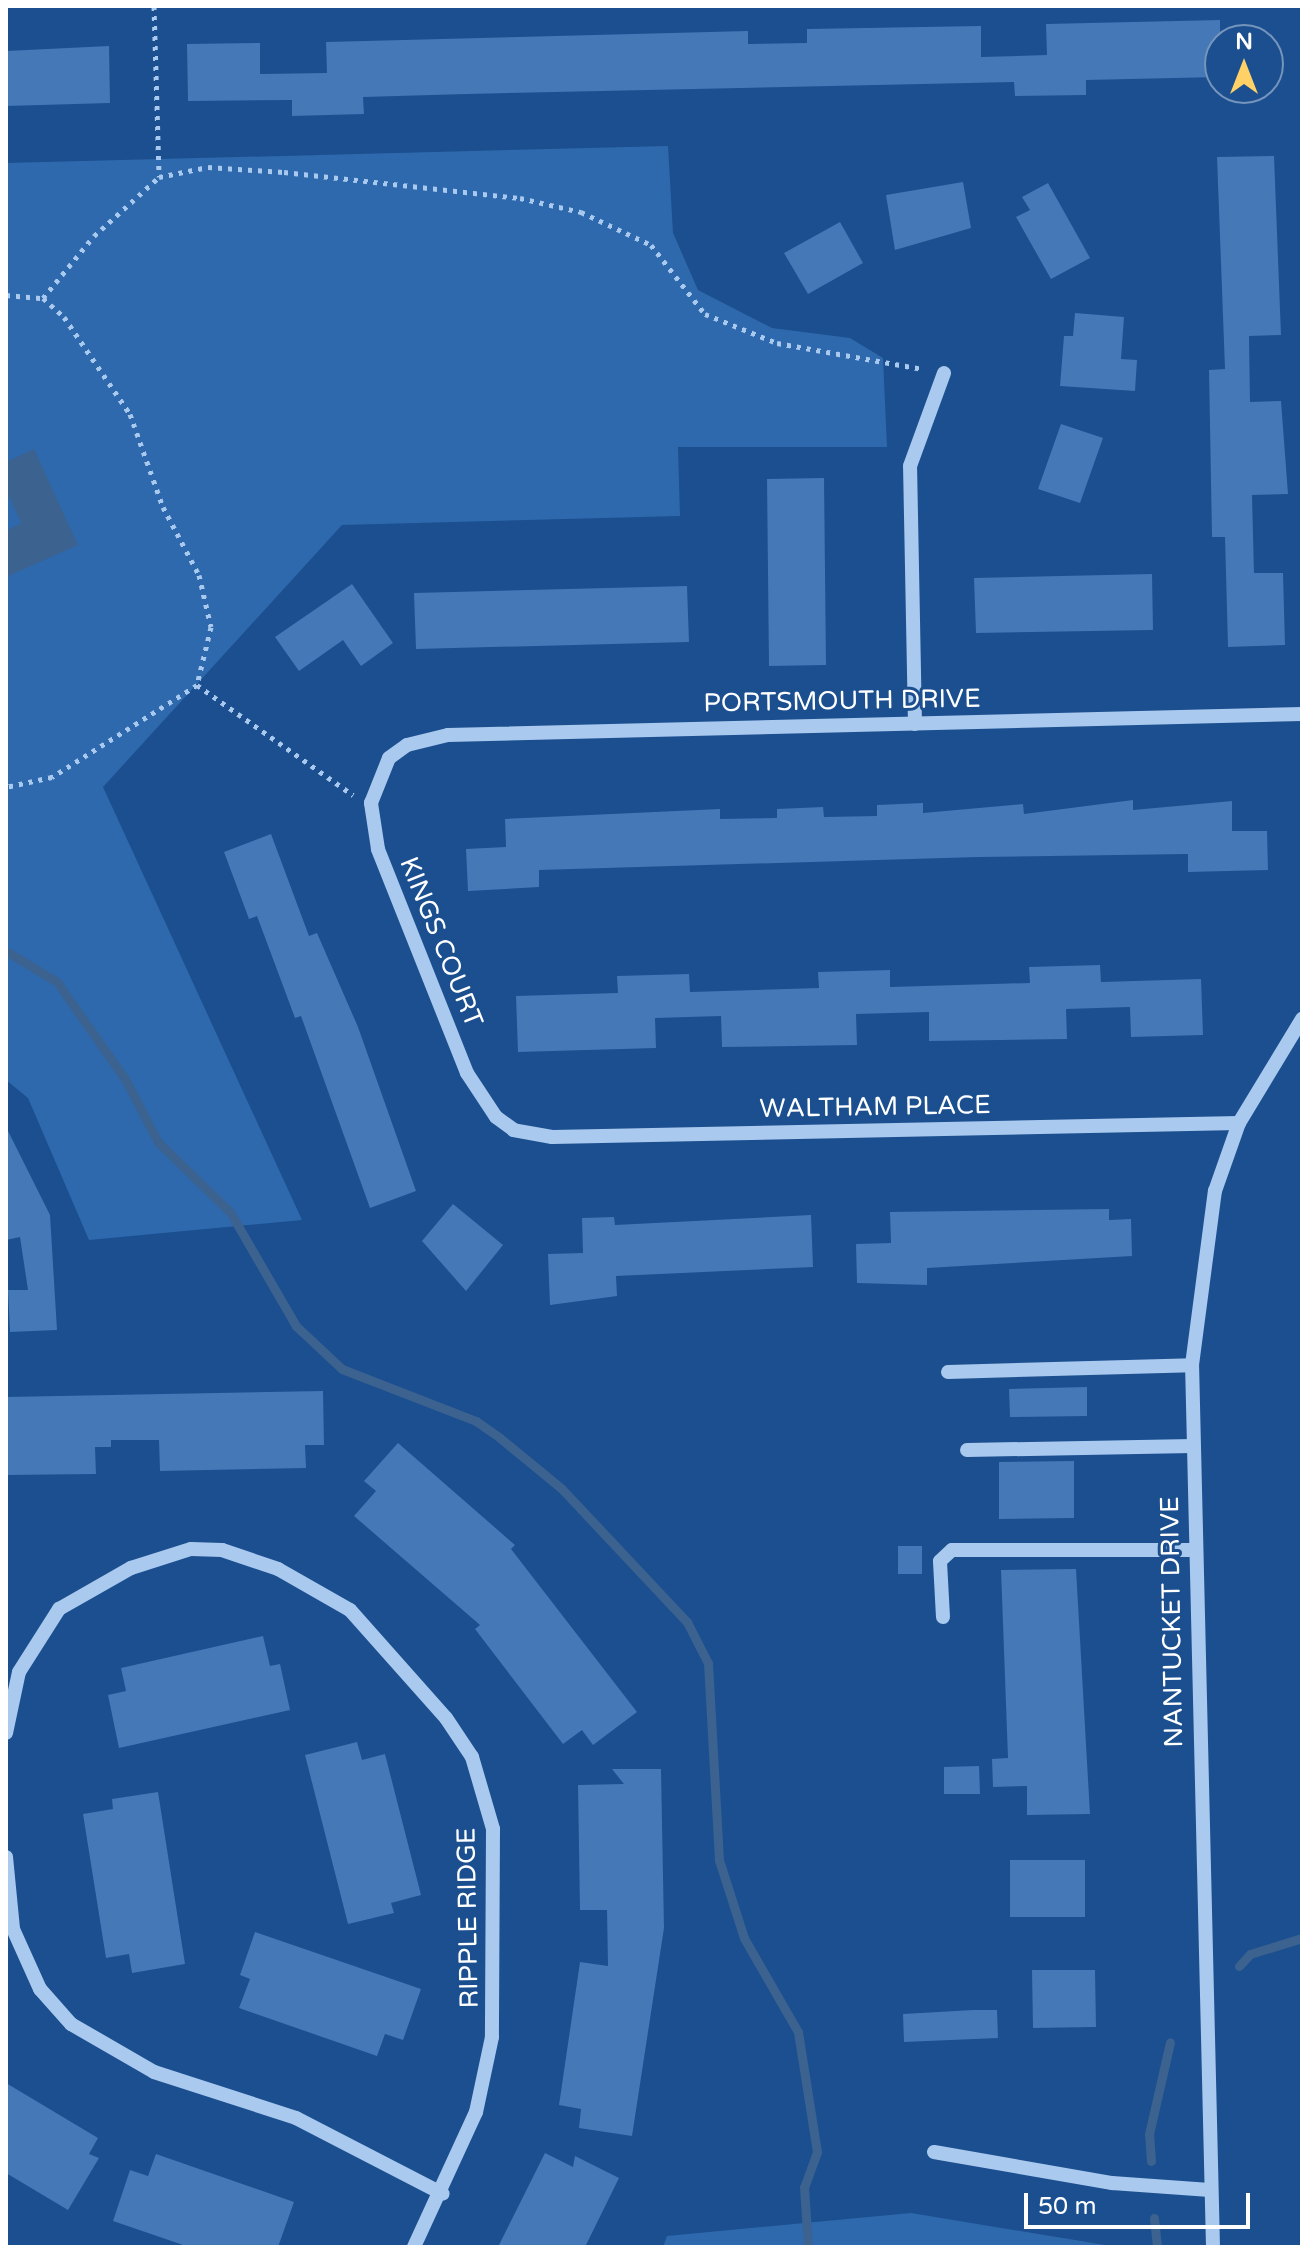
<!DOCTYPE html>
<style>
body{margin:0}
#map{position:relative;width:1308px;height:2253px;overflow:hidden;background:#1b4f8f;font-family:"Varela Round",sans-serif}
div>[style]{position:absolute}
[style*='--x']{left:calc(var(--x)*1px);top:calc(var(--y)*1px);width:calc(var(--w)*1px);rotate:calc(var(--a)*1deg)}
.green>*{inset:0;background:#2e69ad}
.water>*{inset:0;background:#3c6290}
.stream>*{height:9px;margin:-4.5px;padding:0 4.5px;transform-origin:4.5px;border-radius:4.5px;background:#3c6290}
.building>*{inset:0;background:#4478b7}
.path>*{height:5px;margin-top:-2.5px;transform-origin:0;background:repeating-linear-gradient(90deg,#a9c9ee 0 4px,transparent 0 10px)}
.minor>*{height:14px;margin:-7px;padding:0 7px;transform-origin:7px;border-radius:7px;background:#a9c9ee}
span{translate:-50% -50%;white-space:nowrap;text-align:center;line-height:1.15;-webkit-text-stroke:6px #1b4f8f;paint-order:stroke}
.street-label{font-size:26px;color:#fff}
.frame{position:absolute;inset:0;border:8px solid #fff;pointer-events:none}
.north{position:absolute;left:1204px;top:24px;width:80px;height:80px;box-sizing:border-box;background:#1b4f8f;border:2px solid #7695bc;border-radius:50%;rotate:0deg;font-size:22px;font-weight:700;line-height:32px;text-align:center;color:#fff}
.north::after{content:'';display:block;margin:auto;width:28px;height:36px;background:#ffd166;clip-path:polygon(50% 0,100% 100%,50% 72%,0 100%)}
.scale{position:absolute;left:1024px;top:2193px;width:226px;height:36px;box-sizing:border-box;border:4px solid #fff;border-top:0;padding-left:10px;font-size:24px;line-height:28px;white-space:nowrap;color:#fff;-webkit-text-stroke:6px #1b4f8f;paint-order:stroke}
</style>
<div id="map">
<div class="green">
<div style="clip-path:polygon(668px 146px,673px 233px,698px 290px,772px 328px,850px 338px,883px 358px,887px 447px,678px 447px,680px 516px,342px 525px,103px 787px,302px 1220px,89px 1240px,28px 1098px,6px 1080px,6px 163px)"></div>
<div style="clip-path:polygon(911px 2213px,1117px 2247px,663px 2247px,667px 2236px)"></div>
</div>
<div class="water">
<div style="clip-path:polygon(34px 449px,78px 545px,6px 577px,6px 531px,21px 523px,6px 490px,6px 462px)"></div>
</div>
<div class="stream">
<div style="--x:6;--y:951;--w:60;--a:31.3"></div>
<div style="--x:57;--y:982;--w:118;--a:55"></div>
<div style="--x:125;--y:1079;--w:71;--a:62.4"></div>
<div style="--x:158;--y:1142;--w:100;--a:44.2"></div>
<div style="--x:230;--y:1212;--w:132;--a:59.9"></div>
<div style="--x:296;--y:1326;--w:63;--a:43.1"></div>
<div style="--x:342;--y:1369;--w:144;--a:21.2"></div>
<div style="--x:476;--y:1421;--w:29;--a:35"></div>
<div style="--x:500;--y:1438;--w:80;--a:39.4"></div>
<div style="--x:562;--y:1489;--w:183;--a:46.8"></div>
<div style="--x:687;--y:1622;--w:46;--a:62.9"></div>
<div style="--x:708;--y:1663;--w:197;--a:86.8"></div>
<div style="--x:719;--y:1860;--w:82;--a:72.2"></div>
<div style="--x:744;--y:1938;--w:108;--a:60.1"></div>
<div style="--x:798;--y:2032;--w:121;--a:81"></div>
<div style="--x:817;--y:2152;--w:37;--a:110"></div>
<div style="--x:804;--y:2187;--w:60;--a:86.2"></div>
<div style="--x:1239;--y:1966;--w:16;--a:-47"></div>
<div style="--x:1250;--y:1954;--w:54;--a:-17.1"></div>
<div style="--x:1151;--y:2161;--w:27;--a:-94"></div>
<div style="--x:1149;--y:2134;--w:94;--a:-77.1"></div>
<div style="--x:1154;--y:2218;--w:29;--a:84"></div>
</div>
<div class="building">
<div style="clip-path:polygon(1220px 20px,1220px 77px,1086px 80px,1086px 95px,1015px 96px,1014px 82px,467px 94px,363px 97px,364px 114px,292px 116px,292px 100px,188px 101px,187px 44px,260px 43px,260px 74px,327px 73px,326px 42px,748px 31px,748px 44px,807px 43px,807px 29px,981px 26px,981px 57px,1047px 55px,1046px 24px)"></div>
<div style="clip-path:polygon(109px 46px,110px 103px,6px 106px,6px 51px)"></div>
<div style="clip-path:polygon(1274px 156px,1281px 335px,1249px 336px,1250px 402px,1281px 401px,1288px 494px,1252px 495px,1254px 573px,1283px 573px,1285px 645px,1228px 647px,1225px 537px,1212px 537px,1209px 370px,1225px 369px,1217px 157px)"></div>
<div style="clip-path:polygon(963px 182px,971px 228px,895px 250px,886px 195px)"></div>
<div style="clip-path:polygon(1048px 183px,1090px 258px,1051px 279px,1016px 217px,1030px 210px,1022px 197px)"></div>
<div style="clip-path:polygon(840px 222px,863px 263px,808px 294px,784px 253px)"></div>
<div style="clip-path:polygon(1075px 313px,1124px 317px,1121px 359px,1137px 360px,1135px 391px,1060px 386px,1064px 336px,1073px 336px)"></div>
<div style="clip-path:polygon(1061px 424px,1103px 438px,1080px 503px,1038px 489px)"></div>
<div style="clip-path:polygon(824px 478px,826px 665px,769px 666px,767px 479px)"></div>
<div style="clip-path:polygon(1152px 574px,1153px 630px,976px 633px,974px 578px)"></div>
<div style="clip-path:polygon(352px 584px,393px 643px,361px 666px,343px 640px,299px 671px,275px 637px)"></div>
<div style="clip-path:polygon(687px 586px,689px 642px,416px 649px,414px 593px)"></div>
<div style="clip-path:polygon(1133px 800px,1133px 810px,1232px 801px,1232px 831px,1267px 831px,1268px 870px,1188px 872px,1188px 854px,978px 857px,539px 870px,539px 887px,468px 891px,466px 849px,506px 847px,505px 819px,720px 809px,720px 819px,777px 818px,777px 809px,823px 807px,824px 817px,877px 816px,877px 805px,923px 803px,923px 813px,1023px 804px,1024px 814px)"></div>
<div style="clip-path:polygon(271px 834px,309px 936px,317px 933px,358px 1027px,416px 1191px,370px 1208px,301px 1016px,295px 1018px,257px 916px,249px 919px,224px 852px)"></div>
<div style="clip-path:polygon(1100px 965px,1101px 982px,1201px 979px,1203px 1035px,1131px 1037px,1130px 1007px,1066px 1009px,1067px 1039px,929px 1041px,929px 1012px,856px 1014px,857px 1045px,722px 1047px,721px 1016px,655px 1018px,656px 1048px,518px 1052px,516px 996px,618px 993px,617px 976px,689px 974px,690px 992px,819px 988px,818px 972px,890px 970px,890px 987px,1030px 983px,1029px 967px)"></div>
<div style="clip-path:polygon(6px 1127px,50px 1215px,57px 1330px,10px 1332px,8px 1290px,28px 1290px,20px 1237px,6px 1240px)"></div>
<div style="clip-path:polygon(453px 1204px,503px 1245px,466px 1291px,422px 1241px)"></div>
<div style="clip-path:polygon(1109px 1209px,1109px 1220px,1131px 1219px,1132px 1256px,927px 1268px,927px 1285px,857px 1283px,856px 1244px,891px 1243px,890px 1212px)"></div>
<div style="clip-path:polygon(811px 1215px,813px 1267px,616px 1276px,617px 1296px,550px 1305px,548px 1254px,583px 1253px,582px 1218px,614px 1217px,615px 1225px)"></div>
<div style="clip-path:polygon(1087px 1387px,1087px 1416px,1010px 1417px,1009px 1389px)"></div>
<div style="clip-path:polygon(323px 1391px,324px 1445px,305px 1445px,306px 1468px,160px 1471px,159px 1440px,111px 1440px,111px 1447px,95px 1447px,96px 1474px,6px 1475px,6px 1397px)"></div>
<div style="clip-path:polygon(398px 1443px,515px 1545px,511px 1549px,637px 1712px,593px 1745px,582px 1730px,563px 1744px,475px 1629px,480px 1625px,354px 1516px,376px 1491px,364px 1481px)"></div>
<div style="clip-path:polygon(1074px 1461px,1074px 1518px,999px 1519px,999px 1462px)"></div>
<div style="clip-path:polygon(898px 1546px,922px 1546px,922px 1574px,898px 1574px)"></div>
<div style="clip-path:polygon(1076px 1569px,1090px 1814px,1027px 1815px,1027px 1786px,993px 1787px,992px 1759px,1008px 1758px,1001px 1570px)"></div>
<div style="clip-path:polygon(263px 1636px,270px 1666px,280px 1664px,290px 1710px,119px 1748px,108px 1695px,126px 1691px,121px 1668px)"></div>
<div style="clip-path:polygon(357px 1742px,362px 1760px,385px 1754px,421px 1895px,391px 1903px,394px 1913px,348px 1924px,305px 1755px)"></div>
<div style="clip-path:polygon(979px 1766px,980px 1794px,944px 1794px,944px 1767px)"></div>
<div style="clip-path:polygon(612px 1769px,661px 1769px,664px 1928px,632px 2136px,579px 2128px,581px 2109px,559px 2105px,580px 1962px,608px 1966px,607px 1910px,580px 1910px,578px 1785px,624px 1784px)"></div>
<div style="clip-path:polygon(158px 1792px,185px 1964px,132px 1973px,129px 1954px,106px 1958px,83px 1814px,113px 1809px,112px 1799px)"></div>
<div style="clip-path:polygon(1010px 1860px,1085px 1860px,1085px 1917px,1010px 1917px)"></div>
<div style="clip-path:polygon(255px 1932px,421px 1989px,403px 2040px,385px 2034px,377px 2056px,239px 2008px,250px 1979px,240px 1975px)"></div>
<div style="clip-path:polygon(1032px 1970px,1095px 1970px,1096px 2027px,1033px 2028px)"></div>
<div style="clip-path:polygon(973px 2010px,997px 2010px,998px 2038px,904px 2042px,903px 2014px)"></div>
<div style="clip-path:polygon(6px 2083px,98px 2138px,89px 2154px,99px 2158px,68px 2210px,6px 2173px)"></div>
<div style="clip-path:polygon(545px 2153px,573px 2167px,575px 2156px,619px 2178px,585px 2247px,498px 2247px)"></div>
<div style="clip-path:polygon(156px 2154px,294px 2202px,278px 2247px,189px 2247px,113px 2221px,130px 2170px,148px 2176px)"></div>
</div>
<div class="path">
<div style="--x:154;--y:6;--w:171;--a:88.3"></div>
<div style="--x:6;--y:295;--w:37;--a:5"></div>
<div style="--x:43;--y:298;--w:28;--a:42"></div>
<div style="--x:64;--y:317;--w:117;--a:55.8"></div>
<div style="--x:130;--y:414;--w:99;--a:70.5"></div>
<div style="--x:163;--y:507;--w:77;--a:62.1"></div>
<div style="--x:199;--y:575;--w:53;--a:77"></div>
<div style="--x:211;--y:627;--w:60;--a:103.6"></div>
<div style="--x:197;--y:685;--w:172;--a:147.6"></div>
<div style="--x:52;--y:777;--w:47;--a:167.7"></div>
<div style="--x:43;--y:298;--w:80;--a:-50.6"></div>
<div style="--x:94;--y:236;--w:88;--a:-42.2"></div>
<div style="--x:159;--y:177;--w:50;--a:-11.5"></div>
<div style="--x:208;--y:167;--w:76;--a:3.8"></div>
<div style="--x:284;--y:172;--w:237;--a:6.3"></div>
<div style="--x:520;--y:198;--w:63;--a:12.9"></div>
<div style="--x:581;--y:212;--w:77;--a:25.2"></div>
<div style="--x:651;--y:245;--w:88;--a:52"></div>
<div style="--x:705;--y:314;--w:78;--a:21.9"></div>
<div style="--x:777;--y:343;--w:148;--a:10.1"></div>
<div style="--x:197;--y:685;--w:191;--a:35.2"></div>
</div>
<div class="minor">
<div style="--x:915;--y:724;--w:258;--a:-91.1"></div>
<div style="--x:910;--y:466;--w:99;--a:-69.9"></div>
<div style="--x:1239;--y:1123;--w:687;--a:178.83"></div>
<div style="--x:552;--y:1137;--w:39;--a:-170"></div>
<div style="--x:514;--y:1130;--w:22;--a:-144"></div>
<div style="--x:496;--y:1117;--w:53;--a:-123.4"></div>
<div style="--x:467;--y:1073;--w:241;--a:-111.7"></div>
<div style="--x:378;--y:849;--w:47;--a:-98.7"></div>
<div style="--x:371;--y:803;--w:48;--a:-68.2"></div>
<div style="--x:389;--y:758;--w:22;--a:-36"></div>
<div style="--x:407;--y:745;--w:42;--a:-13.7"></div>
<div style="--x:448;--y:735;--w:854;--a:-1.41"></div>
<div style="--x:948;--y:1372;--w:244;--a:-1.6"></div>
<div style="--x:967;--y:1450;--w:226;--a:-1"></div>
<div style="--x:943;--y:1617;--w:56;--a:-93.1"></div>
<div style="--x:940;--y:1561;--w:16;--a:-43"></div>
<div style="--x:952;--y:1550;--w:243;--a:0"></div>
<div style="--x:6;--y:1733;--w:62;--a:-78"></div>
<div style="--x:19;--y:1672;--w:75;--a:-57.6"></div>
<div style="--x:59;--y:1609;--w:83;--a:-29.7"></div>
<div style="--x:131;--y:1568;--w:63;--a:-17.6"></div>
<div style="--x:191;--y:1549;--w:31;--a:2"></div>
<div style="--x:222;--y:1550;--w:59;--a:18.7"></div>
<div style="--x:278;--y:1569;--w:83;--a:29.7"></div>
<div style="--x:350;--y:1610;--w:144;--a:48.4"></div>
<div style="--x:446;--y:1718;--w:47;--a:56.3"></div>
<div style="--x:472;--y:1757;--w:75;--a:73.7"></div>
<div style="--x:493;--y:1829;--w:208;--a:90.3"></div>
<div style="--x:492;--y:2037;--w:77;--a:102"></div>
<div style="--x:476;--y:2112;--w:149;--a:114.7"></div>
<div style="--x:6;--y:1857;--w:72;--a:84.4"></div>
<div style="--x:13;--y:1929;--w:66;--a:65.8"></div>
<div style="--x:40;--y:1989;--w:47;--a:48.5"></div>
<div style="--x:71;--y:2024;--w:96;--a:30"></div>
<div style="--x:154;--y:2072;--w:149;--a:17.9"></div>
<div style="--x:296;--y:2118;--w:165;--a:27.3"></div>
<div style="--x:934;--y:2152;--w:181;--a:9.9"></div>
<div style="--x:1112;--y:2183;--w:98;--a:4.1"></div>
<div style="--x:1213;--y:2247;--w:882;--a:-91.36"></div>
<div style="--x:1192;--y:1365;--w:176;--a:-82.5"></div>
<div style="--x:1215;--y:1191;--w:72;--a:-70.6"></div>
<div style="--x:1239;--y:1123;--w:122;--a:-58.8"></div>
</div>
<div class="street-label">
<span style="left:842px;top:701px;rotate:-1deg">PORTSMOUTH DRIVE</span>
<span style="left:441px;top:942px;rotate:68deg">KINGS COURT</span>
<span style="left:875px;top:1107px;rotate:-1deg">WALTHAM PLACE</span>
<span style="left:1172px;top:1622px;rotate:-91deg">NANTUCKET DRIVE</span>
<span style="left:468px;top:1918px;rotate:-91deg">RIPPLE RIDGE</span>
</div>
<div class="frame"></div>
<div class="north">N</div>
<div class="scale">50 m</div>
</div>
